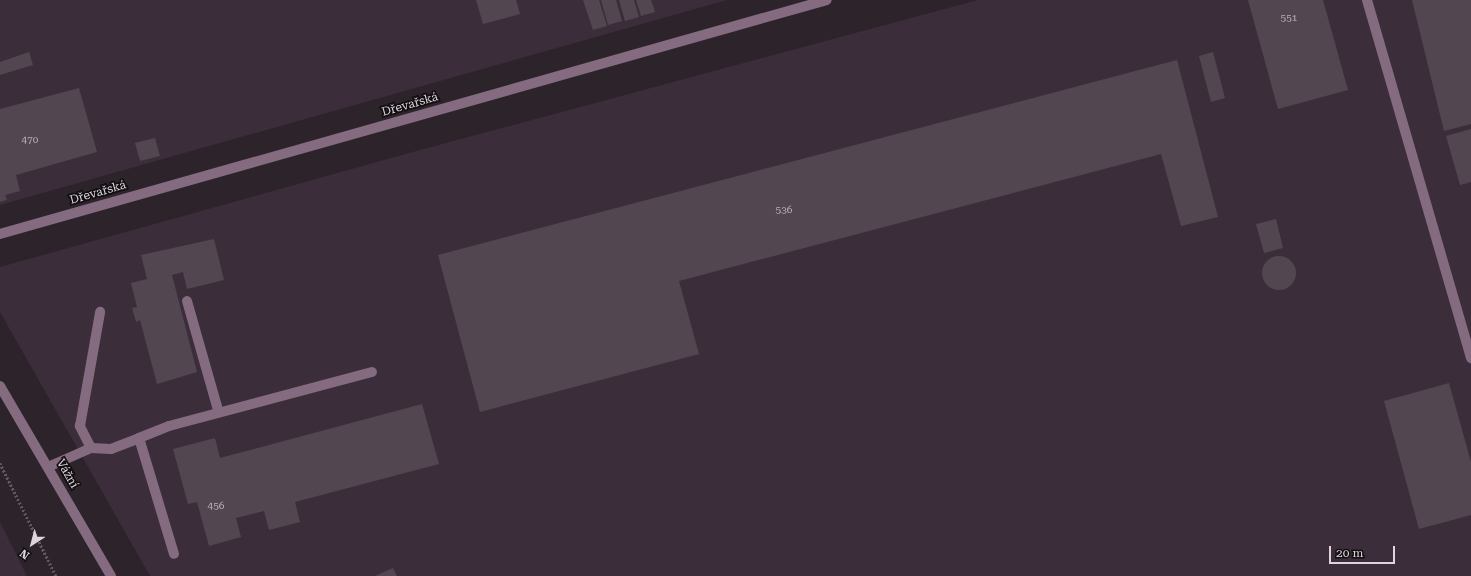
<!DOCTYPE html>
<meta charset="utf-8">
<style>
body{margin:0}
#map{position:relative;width:1471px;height:576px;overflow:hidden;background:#2d232b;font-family:"Roboto Serif",serif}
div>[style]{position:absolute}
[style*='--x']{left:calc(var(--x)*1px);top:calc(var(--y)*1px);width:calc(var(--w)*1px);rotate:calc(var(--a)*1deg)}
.built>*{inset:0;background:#3c2d3a}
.building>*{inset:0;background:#524750}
.round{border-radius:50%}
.path>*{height:2.5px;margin-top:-1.25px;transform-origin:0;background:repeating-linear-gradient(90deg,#635a61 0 2px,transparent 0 4px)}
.minor>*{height:10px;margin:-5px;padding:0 5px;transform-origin:5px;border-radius:5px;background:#856b80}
span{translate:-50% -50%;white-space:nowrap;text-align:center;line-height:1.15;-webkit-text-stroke:3.5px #120e11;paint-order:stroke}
.number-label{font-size:10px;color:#bab2b8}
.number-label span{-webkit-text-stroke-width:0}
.street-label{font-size:12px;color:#ddd6db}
.north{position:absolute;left:12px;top:524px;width:40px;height:40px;-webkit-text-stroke:3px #120e11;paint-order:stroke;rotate:216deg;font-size:11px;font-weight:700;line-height:16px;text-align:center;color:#ddd6db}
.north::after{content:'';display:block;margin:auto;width:14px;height:18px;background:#ddd6db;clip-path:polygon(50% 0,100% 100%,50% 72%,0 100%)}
.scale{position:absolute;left:1329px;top:546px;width:66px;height:18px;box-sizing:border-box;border:2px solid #ddd6db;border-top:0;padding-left:5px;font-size:12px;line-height:14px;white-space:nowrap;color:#ddd6db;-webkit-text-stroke:3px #120e11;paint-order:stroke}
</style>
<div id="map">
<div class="built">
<div style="clip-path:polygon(0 0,727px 0,0 205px)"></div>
<div style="clip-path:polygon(978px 0,1471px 0,1471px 576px,150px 576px,0 312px,0 267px,409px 153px)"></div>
<div style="clip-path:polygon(0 522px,27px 576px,0 576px)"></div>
</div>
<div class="building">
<div style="clip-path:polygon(476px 0,516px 0,520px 14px,483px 24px)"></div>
<div style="clip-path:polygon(583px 0,599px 0,607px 26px,593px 30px)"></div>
<div style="clip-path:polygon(601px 0,616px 0,622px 21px,608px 25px)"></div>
<div style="clip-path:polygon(619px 0,634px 0,639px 17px,625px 21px)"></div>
<div style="clip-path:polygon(636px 0,651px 0,655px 12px,641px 16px)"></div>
<div style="clip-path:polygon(1248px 0,1323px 0,1348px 90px,1278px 109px)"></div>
<div style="clip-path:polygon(1412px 0,1471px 0,1471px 124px,1444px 131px)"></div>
<div style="clip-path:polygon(29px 52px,33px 65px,0 75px,0 62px)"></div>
<div style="clip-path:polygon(1213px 52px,1225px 98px,1211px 102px,1199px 56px)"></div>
<div style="clip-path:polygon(1177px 60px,1218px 217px,1181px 226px,1161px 154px,679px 281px,699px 354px,480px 412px,438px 255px)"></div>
<div style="clip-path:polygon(79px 88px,97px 152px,16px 175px,20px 191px,5px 195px,7px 200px,0 202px,0 109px)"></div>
<div style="clip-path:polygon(1471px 129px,1471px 182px,1460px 185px,1446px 136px)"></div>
<div style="clip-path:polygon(155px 138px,160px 156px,140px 161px,135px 143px)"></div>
<div style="clip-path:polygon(1276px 219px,1283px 248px,1264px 253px,1256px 224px)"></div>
<div style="clip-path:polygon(214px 239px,224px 280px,187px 289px,183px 272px,172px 275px,197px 372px,157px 384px,140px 320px,136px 322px,132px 308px,137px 307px,131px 283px,147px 279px,141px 255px)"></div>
<div class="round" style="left:1262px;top:256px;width:34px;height:34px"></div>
<div style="clip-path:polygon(1449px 383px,1471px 462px,1471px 515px,1419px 529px,1384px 401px)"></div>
<div style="clip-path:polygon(422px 404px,439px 464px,295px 502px,300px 522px,269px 530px,264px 511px,236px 518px,241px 537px,209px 546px,197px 502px,188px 504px,173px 449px,215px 438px,220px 458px)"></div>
<div style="clip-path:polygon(393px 568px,397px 576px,375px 576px)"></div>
</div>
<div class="path">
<div style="--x:0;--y:463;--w:126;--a:63.6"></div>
</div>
<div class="minor">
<div style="--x:1367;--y:0;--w:373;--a:73.8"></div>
<div style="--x:0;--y:234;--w:859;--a:-15.8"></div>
<div style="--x:187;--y:301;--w:116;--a:74.1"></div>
<div style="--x:0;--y:386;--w:220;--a:59.7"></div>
<div style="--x:139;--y:438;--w:32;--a:-22"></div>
<div style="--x:169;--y:426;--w:210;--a:-14.9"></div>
<div style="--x:91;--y:448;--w:25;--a:-117"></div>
<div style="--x:80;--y:426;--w:116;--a:-80"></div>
<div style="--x:48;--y:467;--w:47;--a:-23.8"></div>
<div style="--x:91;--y:448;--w:20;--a:3"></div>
<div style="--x:111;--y:449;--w:30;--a:-21"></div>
<div style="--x:139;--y:438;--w:121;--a:73.2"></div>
</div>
<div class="number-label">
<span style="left:1289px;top:18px">551</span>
<span style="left:30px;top:140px">470</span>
<span style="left:784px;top:210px">536</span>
<span style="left:216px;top:506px">456</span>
</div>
<div class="street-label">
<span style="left:410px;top:105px;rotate:-16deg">Dřevařská</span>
<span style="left:98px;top:193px;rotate:-16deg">Dřevařská</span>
<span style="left:67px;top:474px;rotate:60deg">Vážní</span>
</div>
<div class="north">N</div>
<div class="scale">20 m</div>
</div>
